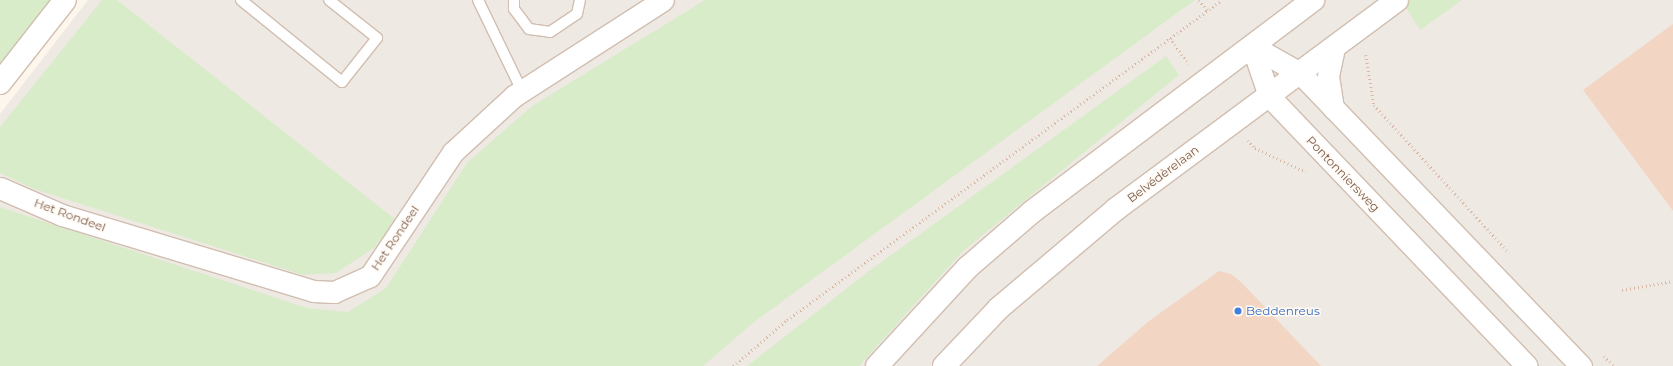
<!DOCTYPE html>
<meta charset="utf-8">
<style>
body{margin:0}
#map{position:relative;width:1673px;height:366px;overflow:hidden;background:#fdf6ec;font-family:Montserrat,sans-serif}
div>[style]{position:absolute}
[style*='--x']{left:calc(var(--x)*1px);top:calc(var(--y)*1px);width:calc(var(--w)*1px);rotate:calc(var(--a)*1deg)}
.industrial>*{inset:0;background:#efe9e4}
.green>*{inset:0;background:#d8ecc9}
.building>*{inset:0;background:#f3d5c3}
.path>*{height:2.5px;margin-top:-1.25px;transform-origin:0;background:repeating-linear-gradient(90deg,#d9b8a5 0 1px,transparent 0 4px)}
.roads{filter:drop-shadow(1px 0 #d1beb0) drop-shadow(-1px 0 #d1beb0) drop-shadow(0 1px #d1beb0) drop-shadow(0 -1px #d1beb0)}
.service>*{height:10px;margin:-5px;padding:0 5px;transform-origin:5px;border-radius:5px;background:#fff}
.minor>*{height:21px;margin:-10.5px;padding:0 10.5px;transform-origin:10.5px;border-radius:10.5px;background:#fff}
.tertiary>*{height:22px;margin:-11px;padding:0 11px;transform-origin:11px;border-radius:11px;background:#fff}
.secondary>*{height:22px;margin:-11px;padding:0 11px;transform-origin:11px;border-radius:11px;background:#fff}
.dots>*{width:11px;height:11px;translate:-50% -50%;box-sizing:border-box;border:2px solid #fffaf3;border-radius:50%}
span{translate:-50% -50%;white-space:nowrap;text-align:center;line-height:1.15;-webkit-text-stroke:3px #fffaf3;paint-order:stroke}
.street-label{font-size:12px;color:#7a5c4d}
.shop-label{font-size:12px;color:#366cbe}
.left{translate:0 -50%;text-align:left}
</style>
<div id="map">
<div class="industrial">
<div style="clip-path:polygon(88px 0,1673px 0,1673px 366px,0 366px,0 114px)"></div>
</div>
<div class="green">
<div style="clip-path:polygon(0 0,55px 0,0 65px)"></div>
<div style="clip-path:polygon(102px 0,117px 0,396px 220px,374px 248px,336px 273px,303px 275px,34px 189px,0 173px,0 127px)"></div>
<div style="clip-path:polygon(705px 0,1195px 0,754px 322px,703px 366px,0 366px,0 207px,307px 308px,348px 312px,386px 288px,467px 163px,532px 106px)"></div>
<div style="clip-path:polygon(1401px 0,1462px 0,1420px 30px)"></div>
<div style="clip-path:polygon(1166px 56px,1179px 75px,963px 251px,859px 366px,747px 366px,869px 271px)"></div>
</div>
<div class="building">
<div style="clip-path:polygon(1673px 24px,1673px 211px,1583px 90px)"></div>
<div style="clip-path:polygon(1219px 271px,1231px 274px,1241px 282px,1321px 366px,1097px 366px,1149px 321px)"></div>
</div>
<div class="path">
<div style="--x:1199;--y:0;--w:14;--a:51"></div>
<div style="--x:1170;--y:38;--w:32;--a:54"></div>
<div style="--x:1366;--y:55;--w:51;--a:80.9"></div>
<div style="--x:1374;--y:105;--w:200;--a:47.6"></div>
<div style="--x:1248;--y:140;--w:11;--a:49"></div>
<div style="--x:1255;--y:148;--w:56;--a:25.2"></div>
<div style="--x:1622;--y:290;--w:52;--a:-10"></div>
<div style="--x:1604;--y:356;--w:14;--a:45"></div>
<div style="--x:733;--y:366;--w:71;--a:-40.4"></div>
<div style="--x:787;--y:320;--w:540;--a:-36.34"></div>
</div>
<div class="roads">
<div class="service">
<div style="--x:241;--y:0;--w:130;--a:39.1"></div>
<div style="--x:342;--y:82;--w:56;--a:-51.5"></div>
<div style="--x:377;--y:38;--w:61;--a:-141.6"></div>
<div style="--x:478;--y:0;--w:101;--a:64.2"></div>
<div style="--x:514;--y:0;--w:9;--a:90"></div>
<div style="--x:514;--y:9;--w:25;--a:53"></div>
<div style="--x:529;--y:29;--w:21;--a:8"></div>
<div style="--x:550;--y:32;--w:32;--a:-34"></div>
<div style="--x:577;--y:14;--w:14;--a:-78"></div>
</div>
<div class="minor">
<div style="--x:1252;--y:46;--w:55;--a:29.4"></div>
<div style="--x:1300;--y:73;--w:406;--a:46.2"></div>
<div style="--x:1252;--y:46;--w:53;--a:71.2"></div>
<div style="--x:1269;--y:96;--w:373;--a:46.3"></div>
<div style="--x:1333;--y:108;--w:32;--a:-99"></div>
<div style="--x:1328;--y:76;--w:30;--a:-78"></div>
<div style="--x:0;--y:188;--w:68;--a:23.5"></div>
<div style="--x:62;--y:215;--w:262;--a:16.8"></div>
<div style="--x:313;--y:291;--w:21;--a:3"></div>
<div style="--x:334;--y:292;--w:39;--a:-24"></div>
<div style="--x:370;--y:276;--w:149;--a:-56.2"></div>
<div style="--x:453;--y:152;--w:83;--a:-42.6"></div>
<div style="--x:514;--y:96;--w:177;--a:-32.8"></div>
</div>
<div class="tertiary">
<div style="--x:0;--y:83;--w:105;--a:-51.9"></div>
</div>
<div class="secondary">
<div style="--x:877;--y:366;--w:133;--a:-47.4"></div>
<div style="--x:967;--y:268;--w:87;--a:-40.8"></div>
<div style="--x:1033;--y:211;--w:351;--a:-37"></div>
<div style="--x:944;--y:366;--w:80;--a:-46.5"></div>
<div style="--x:999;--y:308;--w:153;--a:-40.2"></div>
<div style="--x:1116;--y:209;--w:350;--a:-36.6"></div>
</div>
</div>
<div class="dots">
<div style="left:1238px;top:311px;background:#3f7fe0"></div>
</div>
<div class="street-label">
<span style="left:1163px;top:174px;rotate:-37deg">Belvédèrelaan</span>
<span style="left:1343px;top:174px;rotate:46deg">Pontonniersweg</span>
<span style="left:70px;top:215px;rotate:20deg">Het Rondeel</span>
<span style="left:395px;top:238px;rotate:-56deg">Het Rondeel</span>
</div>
<div class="shop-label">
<span class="left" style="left:1246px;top:311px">Beddenreus</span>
</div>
</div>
